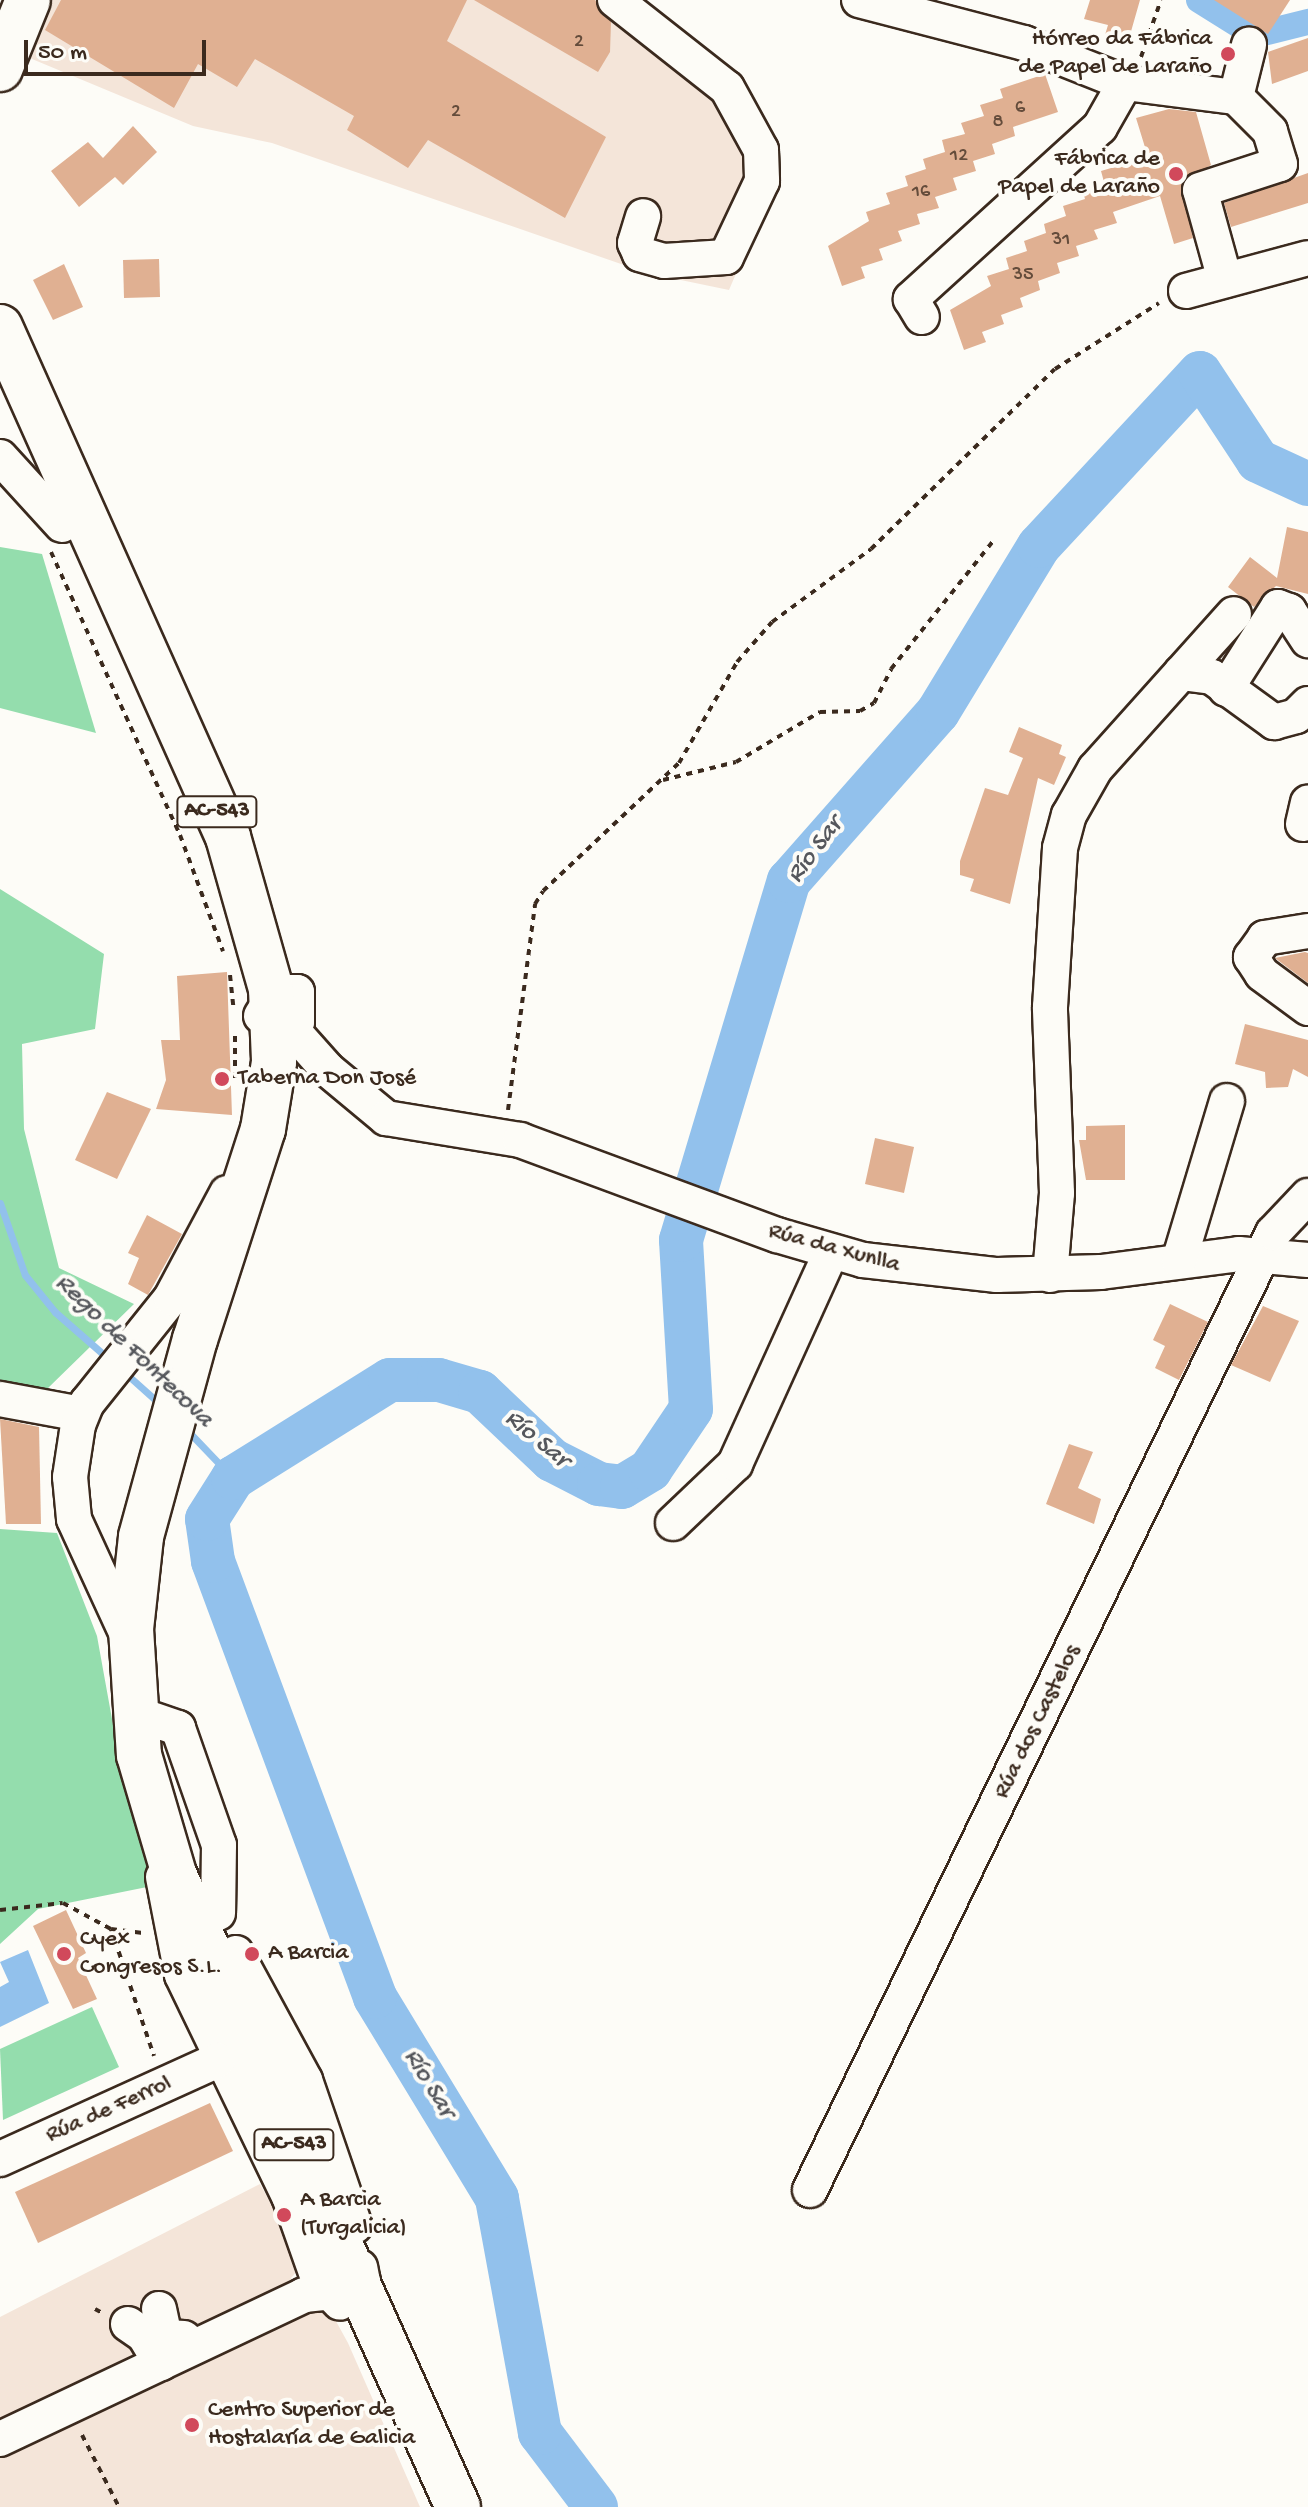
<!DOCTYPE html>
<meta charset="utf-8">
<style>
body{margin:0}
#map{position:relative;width:1308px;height:2507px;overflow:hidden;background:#fdfcf7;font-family:"Gochi Hand",sans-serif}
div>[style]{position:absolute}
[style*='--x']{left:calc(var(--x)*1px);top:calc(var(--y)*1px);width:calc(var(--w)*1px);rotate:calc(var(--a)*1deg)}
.built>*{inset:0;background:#f4e5d9}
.green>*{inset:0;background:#94ddad}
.water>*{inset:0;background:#92c1ec}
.stream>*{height:7px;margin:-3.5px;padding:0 3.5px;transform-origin:3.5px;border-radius:3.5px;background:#92c1ec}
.canal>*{height:26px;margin:-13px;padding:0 13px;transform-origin:13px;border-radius:13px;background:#92c1ec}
.river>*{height:44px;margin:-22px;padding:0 22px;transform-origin:22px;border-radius:22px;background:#92c1ec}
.building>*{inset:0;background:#e0b092}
.path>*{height:4px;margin-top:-2px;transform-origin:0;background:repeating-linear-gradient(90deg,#3b2a1e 0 6px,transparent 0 12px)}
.roads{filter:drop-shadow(2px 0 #3b2a1e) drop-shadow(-2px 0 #3b2a1e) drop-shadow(0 2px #3b2a1e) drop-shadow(0 -2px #3b2a1e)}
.minor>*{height:34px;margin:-17px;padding:0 17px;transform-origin:17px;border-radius:17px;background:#fdfcf7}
.major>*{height:44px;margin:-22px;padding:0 22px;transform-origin:22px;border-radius:22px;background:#fdfcf7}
.dots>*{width:22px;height:22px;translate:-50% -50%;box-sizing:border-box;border:4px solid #fdfcf7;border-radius:50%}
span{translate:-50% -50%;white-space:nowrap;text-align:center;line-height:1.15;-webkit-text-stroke:8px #fdfcf7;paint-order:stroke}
.number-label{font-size:20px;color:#644c3b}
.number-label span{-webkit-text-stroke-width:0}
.shield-label span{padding:2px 6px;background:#fdfcf7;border:2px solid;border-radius:6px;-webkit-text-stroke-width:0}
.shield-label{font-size:22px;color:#3b2a1e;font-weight:700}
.poi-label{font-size:24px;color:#3b2a1e}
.right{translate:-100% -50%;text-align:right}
.left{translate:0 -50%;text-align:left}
.street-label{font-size:24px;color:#3b2a1e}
.water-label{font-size:26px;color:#55575c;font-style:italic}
.scale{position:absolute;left:24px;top:40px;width:182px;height:36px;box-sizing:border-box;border:4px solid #3b2a1e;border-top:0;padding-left:10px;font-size:24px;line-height:28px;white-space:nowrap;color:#3b2a1e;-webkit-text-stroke:6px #fdfcf7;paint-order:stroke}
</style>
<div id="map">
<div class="built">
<div style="clip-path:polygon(52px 0,631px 0,750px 94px,771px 142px,773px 187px,729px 290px,647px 273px,272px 143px,193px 126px,20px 54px)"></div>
<div style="clip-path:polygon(260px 2184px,296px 2250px,298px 2270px,291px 2278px,306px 2304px,332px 2314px,348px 2343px,420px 2507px,0 2507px,0 2317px)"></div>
</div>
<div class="green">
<div style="clip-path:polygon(0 547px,42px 554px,96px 733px,0 708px)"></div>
<div style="clip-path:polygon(0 889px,104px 954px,95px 1029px,22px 1044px,24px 1129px,59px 1268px,134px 1304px,47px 1389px,0 1381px)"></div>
<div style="clip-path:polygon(0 1529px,57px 1533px,97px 1636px,123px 1780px,152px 1886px,38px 1909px,0 1944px)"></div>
<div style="clip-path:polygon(92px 2007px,119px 2067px,3px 2120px,0 2049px)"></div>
</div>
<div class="water">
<div style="clip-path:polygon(28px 1950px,49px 2003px,0 2027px,0 1987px,9px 1982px,0 1962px)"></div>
</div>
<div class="stream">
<div style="--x:0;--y:1203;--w:76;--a:70.9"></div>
<div style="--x:25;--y:1275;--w:48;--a:51"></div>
<div style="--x:55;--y:1312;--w:74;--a:41.2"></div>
<div style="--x:123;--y:1371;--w:52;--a:41.9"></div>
<div style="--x:185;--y:1428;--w:69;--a:46.2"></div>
</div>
<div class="canal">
<div style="--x:1199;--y:0;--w:66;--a:32"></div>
<div style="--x:1255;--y:35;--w:55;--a:-13.8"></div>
</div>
<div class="river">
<div style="--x:596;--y:2507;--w:93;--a:-127.1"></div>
<div style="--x:540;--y:2433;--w:239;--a:-100.4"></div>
<div style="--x:497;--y:2198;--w:235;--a:-121.3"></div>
<div style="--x:375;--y:1997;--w:465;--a:-110.4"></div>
<div style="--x:213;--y:1561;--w:42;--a:-98.1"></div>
<div style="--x:207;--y:1519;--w:49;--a:-57.6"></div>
<div style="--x:233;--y:1478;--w:185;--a:-32"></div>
<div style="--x:390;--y:1380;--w:49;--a:0"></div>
<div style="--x:439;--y:1380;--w:43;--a:16.3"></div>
<div style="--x:480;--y:1392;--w:99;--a:43.4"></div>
<div style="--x:552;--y:1460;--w:53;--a:27.1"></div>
<div style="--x:599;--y:1484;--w:23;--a:7"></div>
<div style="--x:622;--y:1487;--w:33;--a:-31"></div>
<div style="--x:650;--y:1470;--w:73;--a:-56.1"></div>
<div style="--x:691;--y:1409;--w:169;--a:-93.4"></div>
<div style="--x:681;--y:1240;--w:375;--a:-73.3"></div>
<div style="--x:789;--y:881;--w:225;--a:-48.6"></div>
<div style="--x:938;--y:712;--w:194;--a:-58.7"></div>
<div style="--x:1039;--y:546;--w:236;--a:-47.1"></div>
<div style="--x:1200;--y:373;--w:105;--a:56.6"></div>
<div style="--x:1258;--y:461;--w:55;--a:24.7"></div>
</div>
<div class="building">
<div style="clip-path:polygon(61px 0,467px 0,447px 41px,606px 137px,565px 218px,428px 140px,408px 168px,347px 130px,354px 116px,255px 59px,237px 87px,198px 64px,174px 108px,45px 30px)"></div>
<div style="clip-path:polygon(474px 0,595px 0,611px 22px,610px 52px,598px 72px)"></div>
<div style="clip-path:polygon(1090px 0,1140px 0,1128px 42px,1105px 35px,1108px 25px,1084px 19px)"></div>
<div style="clip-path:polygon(1214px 0,1290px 0,1268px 34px)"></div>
<div style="clip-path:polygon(1308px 38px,1308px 71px,1272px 84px,1268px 52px)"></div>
<div style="clip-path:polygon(1045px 74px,1058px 112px,1013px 127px,1015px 136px,992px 144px,995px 154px,973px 161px,976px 171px,953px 178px,957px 190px,935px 197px,939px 208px,917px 214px,920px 224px,898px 231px,902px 241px,879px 249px,883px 260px,861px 267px,865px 278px,842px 286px,828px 246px,869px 221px,866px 212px,890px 204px,886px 193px,908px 186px,905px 176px,926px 169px,923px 159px,945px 152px,942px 140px,965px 134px,961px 123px,984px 116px,980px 105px,1003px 98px,1000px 89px)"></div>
<div style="clip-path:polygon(1169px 109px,1196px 112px,1211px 165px,1181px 185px,1193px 238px,1174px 244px,1160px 196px,1113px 212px,1117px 223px,1094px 230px,1098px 239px,1076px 246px,1079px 256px,1057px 263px,1060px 273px,1038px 281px,1040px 290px,1020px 298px,1023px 307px,1001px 315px,1004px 324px,982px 332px,986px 342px,964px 350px,950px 310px,991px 286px,987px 276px,1009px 269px,1006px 258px,1027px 251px,1024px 241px,1046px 233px,1044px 224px,1066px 216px,1063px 206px,1085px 199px,1082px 189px,1104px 182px,1101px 171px,1148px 157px,1136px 118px)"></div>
<div style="clip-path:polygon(133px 126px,157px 152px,123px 185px,115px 177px,79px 207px,51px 171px,88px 142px,103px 158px)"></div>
<div style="clip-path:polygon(1308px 173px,1308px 203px,1231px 227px,1224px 203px)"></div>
<div style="clip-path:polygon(159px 259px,160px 297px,124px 298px,123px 260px)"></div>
<div style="clip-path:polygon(64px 264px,83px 307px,53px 320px,33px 280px)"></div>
<div style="clip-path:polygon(1287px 527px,1308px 532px,1308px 594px,1276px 586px,1254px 607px,1228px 587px,1250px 557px,1277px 578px)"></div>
<div style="clip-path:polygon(1019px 727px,1062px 745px,1059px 754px,1066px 757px,1054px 785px,1038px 778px,1010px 904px,970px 891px,974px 879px,960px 875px,960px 861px,985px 788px,1008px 795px,1023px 758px,1009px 752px)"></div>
<div style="clip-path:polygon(1305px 952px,1308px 953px,1308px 983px,1275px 958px)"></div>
<div style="clip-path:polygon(227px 972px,232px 1115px,156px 1109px,166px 1080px,161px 1040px,180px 1040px,177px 976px)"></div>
<div style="clip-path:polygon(1245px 1024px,1308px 1040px,1308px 1077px,1293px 1069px,1288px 1087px,1266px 1088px,1265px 1072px,1235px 1064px)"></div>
<div style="clip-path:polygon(107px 1092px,151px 1109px,117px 1179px,75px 1160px)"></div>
<div style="clip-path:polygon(1125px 1125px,1125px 1180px,1086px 1180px,1079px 1140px,1086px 1140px,1086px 1126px)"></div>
<div style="clip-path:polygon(875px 1138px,914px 1147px,904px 1193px,865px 1184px)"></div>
<div style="clip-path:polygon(147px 1215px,182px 1234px,148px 1295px,128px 1284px,139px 1258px,128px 1253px)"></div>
<div style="clip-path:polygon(1170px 1304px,1208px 1322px,1179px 1380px,1155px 1368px,1165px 1346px,1153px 1340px)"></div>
<div style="clip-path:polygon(1263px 1306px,1299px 1321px,1270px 1382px,1231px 1365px)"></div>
<div style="clip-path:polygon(0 1419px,39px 1427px,41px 1524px,6px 1524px)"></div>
<div style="clip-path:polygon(1069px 1444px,1093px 1452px,1078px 1488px,1101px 1499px,1094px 1524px,1046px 1504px)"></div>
<div style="clip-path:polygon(66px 1910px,86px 1953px,78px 1958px,97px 1999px,73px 2009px,33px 1926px)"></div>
<div style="clip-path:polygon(210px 2103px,233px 2151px,38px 2243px,15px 2192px)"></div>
</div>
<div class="path">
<div style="--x:1141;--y:57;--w:60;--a:-70.7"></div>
<div style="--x:51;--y:552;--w:311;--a:65.5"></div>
<div style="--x:180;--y:835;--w:124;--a:69.7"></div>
<div style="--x:663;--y:780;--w:75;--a:-13.9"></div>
<div style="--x:736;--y:762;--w:98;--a:-30.8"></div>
<div style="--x:820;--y:712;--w:40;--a:-1.4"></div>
<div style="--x:860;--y:711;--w:16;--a:-30"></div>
<div style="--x:874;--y:703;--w:38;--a:-63"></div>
<div style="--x:891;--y:669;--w:165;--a:-51.4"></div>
<div style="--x:230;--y:975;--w:31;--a:84"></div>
<div style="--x:235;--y:1078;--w:47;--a:-90"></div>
<div style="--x:508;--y:1110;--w:208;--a:-82.5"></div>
<div style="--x:535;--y:904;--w:15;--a:-58"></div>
<div style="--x:543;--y:891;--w:187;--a:-43.3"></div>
<div style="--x:679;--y:763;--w:116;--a:-60.1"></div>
<div style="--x:737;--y:662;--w:53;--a:-48.8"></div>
<div style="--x:772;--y:622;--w:123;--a:-36.4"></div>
<div style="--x:871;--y:549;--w:257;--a:-44.4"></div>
<div style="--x:1055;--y:369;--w:123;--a:-32.4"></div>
<div style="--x:0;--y:1910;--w:63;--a:-6.3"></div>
<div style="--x:63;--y:1903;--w:55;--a:28.4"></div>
<div style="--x:111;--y:1929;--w:34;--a:7"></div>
<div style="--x:111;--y:1929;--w:134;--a:71.3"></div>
<div style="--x:95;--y:2309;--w:10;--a:29"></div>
<div style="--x:82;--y:2435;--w:81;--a:62.8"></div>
</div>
<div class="roads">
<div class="minor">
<div style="--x:615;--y:0;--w:142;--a:38.2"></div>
<div style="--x:727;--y:88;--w:71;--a:61.3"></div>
<div style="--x:761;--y:150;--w:31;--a:88"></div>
<div style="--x:762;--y:181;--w:84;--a:115.3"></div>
<div style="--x:726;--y:257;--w:62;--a:176.3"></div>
<div style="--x:664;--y:261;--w:25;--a:-164"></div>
<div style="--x:640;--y:254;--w:12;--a:-114"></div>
<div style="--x:635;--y:243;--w:28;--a:-73"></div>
<div style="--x:859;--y:0;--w:171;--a:14.6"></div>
<div style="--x:1024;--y:43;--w:109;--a:21.6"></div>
<div style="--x:1125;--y:83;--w:51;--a:119.6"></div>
<div style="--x:1100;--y:127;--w:256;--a:137.7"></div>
<div style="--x:911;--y:299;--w:21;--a:59"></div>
<div style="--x:1125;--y:83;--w:112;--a:7.2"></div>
<div style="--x:1236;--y:97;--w:54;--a:-76"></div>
<div style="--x:1225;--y:280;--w:93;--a:-105.5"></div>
<div style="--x:1200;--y:190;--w:84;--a:-18"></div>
<div style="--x:1280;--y:164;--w:34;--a:-107"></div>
<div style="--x:1270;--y:131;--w:48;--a:-135"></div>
<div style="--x:1186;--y:291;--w:126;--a:-15.1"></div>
<div style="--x:0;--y:457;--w:92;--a:47.6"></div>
<div style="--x:1181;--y:673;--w:31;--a:7"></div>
<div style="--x:1212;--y:677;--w:77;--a:36"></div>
<div style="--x:1274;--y:722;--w:23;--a:-15"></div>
<div style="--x:1296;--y:716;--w:17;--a:-45"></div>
<div style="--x:1226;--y:689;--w:97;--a:-57.6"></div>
<div style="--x:1278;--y:607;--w:12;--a:20"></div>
<div style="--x:1289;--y:611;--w:35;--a:57"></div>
<div style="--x:1303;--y:824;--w:22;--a:-77"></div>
<div style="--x:1308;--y:931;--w:44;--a:170.8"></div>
<div style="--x:1265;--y:938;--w:24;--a:126"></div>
<div style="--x:1251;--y:957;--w:20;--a:57"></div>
<div style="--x:1262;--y:974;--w:57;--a:36.5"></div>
<div style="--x:261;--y:1016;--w:28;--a:-58"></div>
<div style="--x:276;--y:992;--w:21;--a:0"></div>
<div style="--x:297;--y:992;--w:30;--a:90"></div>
<div style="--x:297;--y:1022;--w:27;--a:176"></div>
<div style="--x:288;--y:1025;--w:59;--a:48.4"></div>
<div style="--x:327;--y:1069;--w:77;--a:39.7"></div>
<div style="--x:386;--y:1118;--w:136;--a:9.3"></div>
<div style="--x:520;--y:1140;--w:274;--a:20.3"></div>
<div style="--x:777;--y:1235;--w:90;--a:16.2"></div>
<div style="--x:863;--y:1260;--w:135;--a:6.4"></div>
<div style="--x:997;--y:1275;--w:104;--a:-1.7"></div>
<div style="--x:1101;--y:1272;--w:139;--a:-7.4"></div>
<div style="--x:1239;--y:1254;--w:69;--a:5"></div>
<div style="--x:1179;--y:1261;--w:167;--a:-73.3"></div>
<div style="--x:1050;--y:1275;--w:82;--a:-85.1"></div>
<div style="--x:1057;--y:1193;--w:186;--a:-92.2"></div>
<div style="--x:1050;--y:1007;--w:159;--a:-86.4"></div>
<div style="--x:1060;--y:848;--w:34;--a:-75"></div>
<div style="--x:1069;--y:815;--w:53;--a:-60.5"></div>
<div style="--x:1095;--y:769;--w:208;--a:-48.1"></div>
<div style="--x:0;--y:1399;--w:82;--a:10.5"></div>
<div style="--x:673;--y:1523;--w:86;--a:-43.6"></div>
<div style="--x:735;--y:1464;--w:233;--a:-65.6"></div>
<div style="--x:130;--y:1641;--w:134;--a:-114.7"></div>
<div style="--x:74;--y:1519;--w:42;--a:-95.4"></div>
<div style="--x:70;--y:1477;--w:53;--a:-81.3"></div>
<div style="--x:78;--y:1425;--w:24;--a:-68"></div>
<div style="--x:87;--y:1403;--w:134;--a:-51.3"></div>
<div style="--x:171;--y:1298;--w:119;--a:-61.9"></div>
<div style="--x:146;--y:1717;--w:34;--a:19"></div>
<div style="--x:178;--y:1728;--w:124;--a:70.7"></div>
<div style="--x:219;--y:1845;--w:68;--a:90.8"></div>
<div style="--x:163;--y:1877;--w:100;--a:79"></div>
<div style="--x:182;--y:1975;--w:246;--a:64.2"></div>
<div style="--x:289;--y:2196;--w:90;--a:70.6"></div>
<div style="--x:319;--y:2281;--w:30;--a:46"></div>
<div style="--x:236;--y:1953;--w:145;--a:61.5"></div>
<div style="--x:305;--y:2080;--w:154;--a:71.1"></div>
<div style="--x:0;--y:2159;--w:239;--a:-24.4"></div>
<div style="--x:810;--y:2190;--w:1063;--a:-64.18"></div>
<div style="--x:1273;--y:1233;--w:51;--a:-46.6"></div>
<div style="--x:159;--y:2309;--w:29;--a:78"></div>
<div style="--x:165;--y:2337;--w:19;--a:3"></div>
<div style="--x:128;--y:2324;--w:19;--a:35"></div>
<div style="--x:144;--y:2335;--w:33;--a:59"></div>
<div style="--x:0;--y:2439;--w:336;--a:-25.3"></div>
<div style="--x:304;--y:2295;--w:49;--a:-5.8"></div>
<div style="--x:353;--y:2290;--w:13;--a:-39"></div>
<div style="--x:363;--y:2282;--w:15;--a:-101"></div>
</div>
<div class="major">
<div style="--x:0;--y:69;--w:74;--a:-67.9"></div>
<div style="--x:0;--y:327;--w:559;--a:65.91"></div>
<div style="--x:228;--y:837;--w:158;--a:74.2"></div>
<div style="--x:271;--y:989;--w:73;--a:87.6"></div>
<div style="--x:274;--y:1062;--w:68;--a:99.3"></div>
<div style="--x:263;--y:1129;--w:221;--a:107.9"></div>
<div style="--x:195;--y:1339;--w:205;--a:105.3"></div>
<div style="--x:141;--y:1537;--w:93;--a:96.2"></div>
<div style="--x:131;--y:1629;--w:126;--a:86.4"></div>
<div style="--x:139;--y:1755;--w:124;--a:73.6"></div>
<div style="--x:174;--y:1874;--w:694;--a:65.84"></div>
</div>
</div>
<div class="dots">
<div style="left:1228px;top:54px;background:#d1495b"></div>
<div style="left:1176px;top:174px;background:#d1495b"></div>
<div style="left:222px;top:1079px;background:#d1495b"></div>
<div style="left:64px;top:1954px;background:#d1495b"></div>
<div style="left:252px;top:1954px;background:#d1495b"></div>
<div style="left:284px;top:2215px;background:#d1495b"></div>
<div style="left:192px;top:2425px;background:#d1495b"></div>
</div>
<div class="number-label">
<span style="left:579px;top:42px">2</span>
<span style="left:1020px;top:108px">6</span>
<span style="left:456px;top:112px">2</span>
<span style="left:998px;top:122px">8</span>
<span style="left:959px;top:156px">12</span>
<span style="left:921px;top:192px">16</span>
<span style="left:1061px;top:240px">31</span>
<span style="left:1023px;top:275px">35</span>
</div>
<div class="shield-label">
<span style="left:217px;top:812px">AC-543</span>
<span style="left:294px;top:2145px">AC-543</span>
</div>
<div class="poi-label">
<span class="right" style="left:1212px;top:54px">Hórreo da Fábrica<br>de Papel de Laraño</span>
<span class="right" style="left:1160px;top:174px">Fábrica de<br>Papel de Laraño</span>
<span class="left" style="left:238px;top:1079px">Taberna Don José</span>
<span class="left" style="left:80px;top:1954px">Cyex<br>Congresos S.L.</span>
<span class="left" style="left:268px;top:1954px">A Barcia</span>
<span class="left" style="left:300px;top:2215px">A Barcia<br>(Turgalicia)</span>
<span class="left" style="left:208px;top:2425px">Centro Superior de<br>Hostalaría de Galicia</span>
</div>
<div class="street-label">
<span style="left:834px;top:1249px;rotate:15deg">Rúa da Xunlla</span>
<span style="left:1038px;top:1722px;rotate:-64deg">Rúa dos Castelos</span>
<span style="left:109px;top:2110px;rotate:-24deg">Rúa de Ferrol</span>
</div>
<div class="water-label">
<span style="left:816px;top:851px;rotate:-53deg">Río Sar</span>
<span style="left:133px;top:1352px;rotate:44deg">Rego de Fontecova</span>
<span style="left:536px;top:1440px;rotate:40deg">Río Sar</span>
<span style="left:428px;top:2084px;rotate:59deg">Río Sar</span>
</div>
<div class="scale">50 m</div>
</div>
